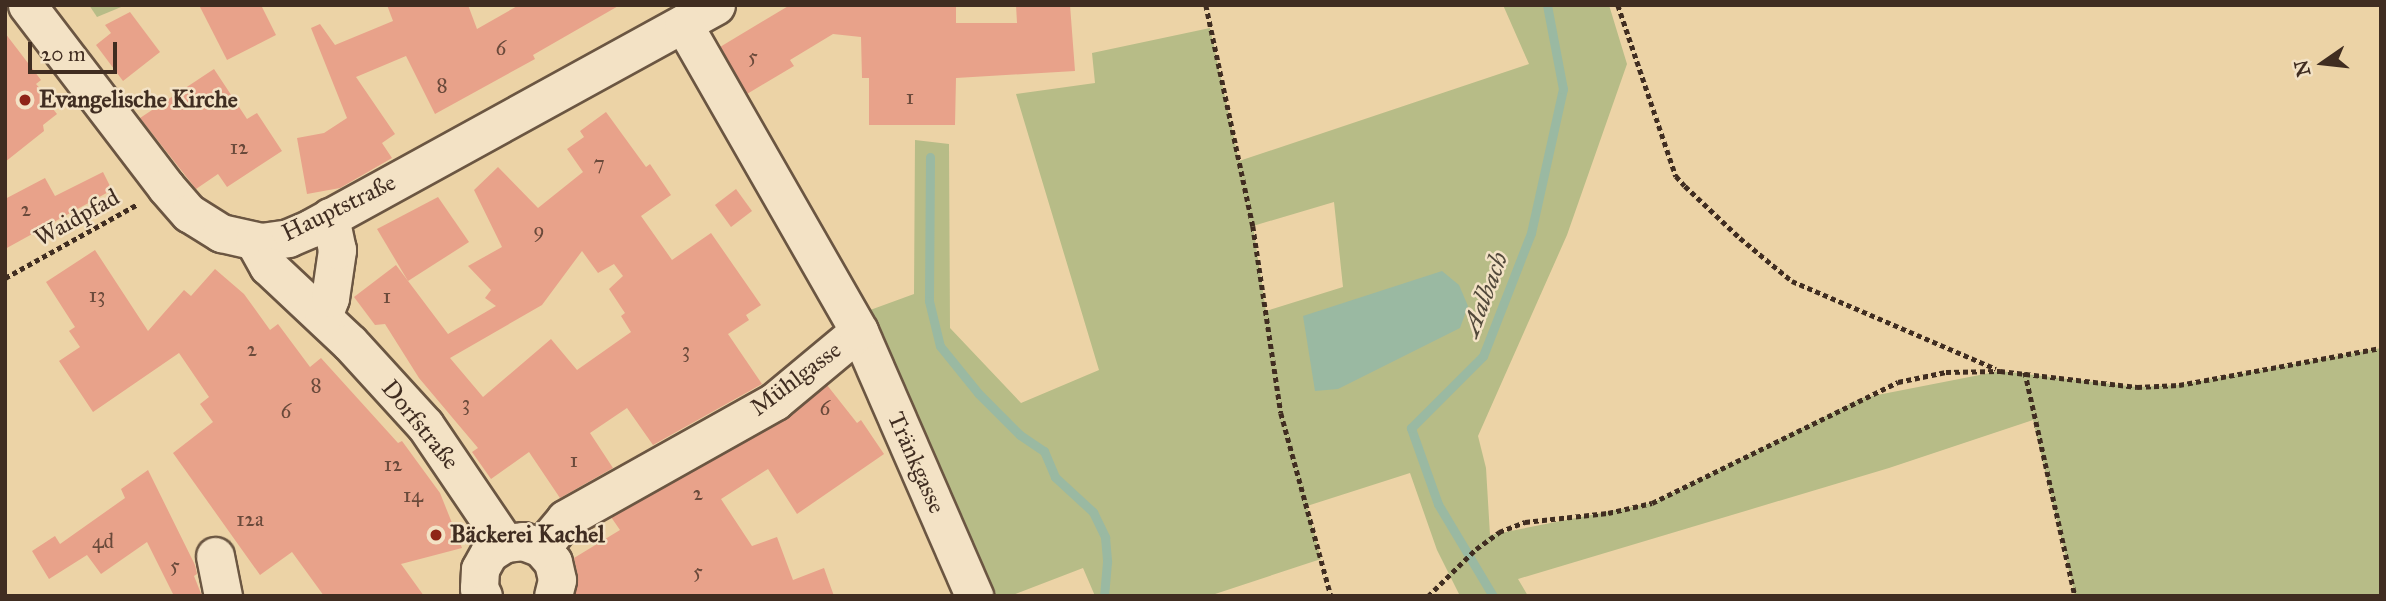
<!DOCTYPE html>
<meta charset="utf-8">
<style>
body{margin:0}
#map{position:relative;width:2386px;height:601px;overflow:hidden;background:#ecd3a6;font-family:"IM FELL Great Primer",serif}
div>[style]{position:absolute}
[style*='--x']{left:calc(var(--x)*1px);top:calc(var(--y)*1px);width:calc(var(--w)*1px);rotate:calc(var(--a)*1deg)}
.green>*{inset:0;background:#b7bc87}
.water>*{inset:0;background:#9ab9a2}
.stream>*{height:9px;margin:-4.5px;padding:0 4.5px;transform-origin:4.5px;border-radius:4.5px;background:#9ab9a2}
.building>*{inset:0;background:#e8a28a}
.path>*{height:4.5px;margin-top:-2.25px;transform-origin:0;background:repeating-linear-gradient(90deg,#402d21 0 5px,transparent 0 8.5px)}
.roads{filter:drop-shadow(2px 0 #6b5642) drop-shadow(-2px 0 #6b5642) drop-shadow(0 2px #6b5642) drop-shadow(0 -2px #6b5642)}
.minor>*{height:37px;margin:-18.5px;padding:0 18.5px;transform-origin:18.5px;border-radius:18.5px;background:#f3e2c5}
.dots>*{width:19px;height:19px;translate:-50% -50%;box-sizing:border-box;border:4px solid #f3e2c5;border-radius:50%}
span{translate:-50% -50%;white-space:nowrap;text-align:center;line-height:1.15;-webkit-text-stroke:5px #f3e2c5;paint-order:stroke}
.number-label{font-size:21px;color:#6a4a3b}
.number-label span{-webkit-text-stroke-width:0}
.poi-label{font-size:24px;color:#402d21;font-weight:700}
.left{translate:0 -50%;text-align:left}
.street-label{font-size:24px;color:#402d21}
.water-label{font-size:26px;color:#52493b;font-style:italic}
.frame{position:absolute;inset:0;border:7px solid #402d21;pointer-events:none}
.north{position:absolute;left:2288px;top:28px;width:70px;height:70px;-webkit-text-stroke:5px #f3e2c5;paint-order:stroke;rotate:256deg;font-size:19px;font-weight:700;line-height:28px;text-align:center;color:#402d21}
.north::after{content:'';display:block;margin:auto;width:24px;height:32px;background:#402d21;clip-path:polygon(50% 0,100% 100%,50% 72%,0 100%)}
.scale{position:absolute;left:28px;top:42px;width:89px;height:32px;box-sizing:border-box;border:4px solid #402d21;border-top:0;padding-left:9px;font-size:21px;line-height:24px;white-space:nowrap;color:#402d21;-webkit-text-stroke:5px #f3e2c5;paint-order:stroke}
</style>
<div id="map">
<div class="green">
<div style="clip-path:polygon(89px 5px,126px 5px,97px 17px)"></div>
<div style="clip-path:polygon(evenodd,1503px 5px,1609px 5px,1627px 64px,1567px 235px,1478px 436px,1486px 468px,1490px 535px,1652px 503px,1862px 398px,2000px 371px,2137px 387px,2179px 385px,2381px 348px,2381px 596px,2075px 596px,2033px 420px,1889px 468px,1518px 579px,1528px 596px,1460px 596px,1437px 550px,1410px 473px,1307px 506px,1321px 559px,1209px 596px,1095px 596px,1083px 568px,1010px 596px,974px 596px,851px 317px,914px 294px,915px 140px,949px 144px,950px 328px,1021px 403px,1099px 370px,1016px 94px,1095px 83px,1092px 53px,1210px 28px,1239px 161px,1529px 64px,1503px 5px,1334px 202px,1343px 287px,1266px 311px,1253px 226px,1334px 202px)"></div>
</div>
<div class="water">
<div style="clip-path:polygon(1442px 271px,1459px 285px,1468px 306px,1460px 328px,1338px 389px,1315px 391px,1303px 316px)"></div>
</div>
<div class="stream">
<div style="--x:930;--y:157;--w:144;--a:90.4"></div>
<div style="--x:929;--y:301;--w:46;--a:76.3"></div>
<div style="--x:940;--y:346;--w:60;--a:51"></div>
<div style="--x:978;--y:393;--w:59;--a:45"></div>
<div style="--x:1020;--y:435;--w:29;--a:34"></div>
<div style="--x:1044;--y:451;--w:28;--a:67"></div>
<div style="--x:1055;--y:477;--w:52;--a:42.6"></div>
<div style="--x:1093;--y:512;--w:28;--a:64"></div>
<div style="--x:1105;--y:537;--w:25;--a:85"></div>
<div style="--x:1107;--y:562;--w:34;--a:95"></div>
<div style="--x:1493;--y:596;--w:107;--a:-120.9"></div>
<div style="--x:1438;--y:504;--w:81;--a:-109.6"></div>
<div style="--x:1411;--y:428;--w:102;--a:-45"></div>
<div style="--x:1483;--y:356;--w:132;--a:-68.7"></div>
<div style="--x:1531;--y:233;--w:148;--a:-77.5"></div>
<div style="--x:1563;--y:89;--w:86;--a:-100.8"></div>
</div>
<div class="building">
<div style="clip-path:polygon(199px 5px,261px 5px,276px 35px,227px 60px)"></div>
<div style="clip-path:polygon(387px 5px,468px 5px,477px 29px,519px 5px,620px 5px,533px 55px,535px 59px,435px 114px,406px 56px,356px 77px,395px 134px,382px 143px,392px 158px,340px 188px,307px 194px,297px 138px,324px 133px,347px 118px,311px 28px,320px 24px,335px 45px,393px 21px)"></div>
<div style="clip-path:polygon(790px 5px,956px 5px,956px 23px,1017px 23px,1016px 5px,1070px 5px,1075px 71px,956px 78px,955px 125px,869px 125px,869px 78px,862px 78px,861px 37px,833px 34px,790px 60px,794px 66px,747px 94px,720px 47px)"></div>
<div style="clip-path:polygon(130px 12px,160px 52px,123px 81px,96px 45px,111px 33px,105px 25px)"></div>
<div style="clip-path:polygon(5px 33px,41px 80px,36px 84px,52px 102px,49px 104px,57px 114px,43px 125px,44px 131px,5px 162px)"></div>
<div style="clip-path:polygon(214px 69px,247px 119px,257px 113px,282px 151px,227px 187px,218px 174px,196px 189px,140px 118px)"></div>
<div style="clip-path:polygon(evenodd,606px 112px,646px 167px,650px 164px,671px 195px,641px 216px,672px 260px,711px 233px,761px 305px,746px 315px,749px 320px,728px 334px,762px 384px,653px 445px,627px 408px,590px 433px,613px 468px,560px 498px,529px 452px,491px 479px,472px 452px,478px 448px,419px 378px,385px 324px,375px 325px,354px 297px,396px 265px,448px 334px,496px 306px,485px 298px,491px 290px,468px 266px,502px 247px,474px 190px,498px 167px,538px 208px,583px 172px,567px 149px,584px 137px,580px 131px,606px 112px,582px 251px,598px 273px,614px 264px,623px 276px,609px 289px,625px 313px,621px 316px,631px 332px,577px 370px,551px 339px,483px 397px,450px 358px,542px 305px,582px 251px)"></div>
<div style="clip-path:polygon(103px 172px,112px 190px,5px 249px,5px 199px,45px 178px,55px 196px)"></div>
<div style="clip-path:polygon(736px 189px,752px 211px,731px 227px,715px 205px)"></div>
<div style="clip-path:polygon(438px 197px,469px 242px,408px 281px,377px 229px)"></div>
<div style="clip-path:polygon(95px 250px,148px 331px,184px 290px,191px 296px,215px 269px,244px 294px,270px 330px,278px 324px,310px 367px,321px 358px,398px 443px,402px 441px,440px 493px,462px 548px,401px 564px,424px 596px,324px 596px,292px 552px,260px 575px,173px 453px,213px 422px,200px 404px,209px 397px,179px 353px,93px 412px,59px 361px,80px 347px,69px 331px,75px 327px,46px 282px)"></div>
<div style="clip-path:polygon(827px 385px,857px 423px,861px 420px,884px 454px,797px 514px,768px 469px,721px 499px,752px 546px,777px 537px,793px 580px,824px 568px,834px 596px,575px 596px,578px 576px,574px 558px,620px 530px,611px 517px,785px 419px)"></div>
<div style="clip-path:polygon(148px 470px,195px 565px,197px 574px,194px 576px,202px 596px,174px 596px,147px 542px,101px 574px,87px 555px,49px 579px,32px 551px,55px 536px,60px 544px,125px 498px,121px 489px)"></div>
</div>
<div class="path">
<div style="--x:1206;--y:5;--w:226;--a:78"></div>
<div style="--x:1253;--y:226;--w:189;--a:81.5"></div>
<div style="--x:1281;--y:413;--w:190;--a:74.7"></div>
<div style="--x:1618;--y:5;--w:181;--a:71.3"></div>
<div style="--x:1676;--y:176;--w:13;--a:48"></div>
<div style="--x:1685;--y:186;--w:76;--a:43.4"></div>
<div style="--x:1740;--y:238;--w:67;--a:39.6"></div>
<div style="--x:1792;--y:281;--w:222;--a:23.3"></div>
<div style="--x:5;--y:278;--w:152;--a:-29.1"></div>
<div style="--x:2025;--y:372;--w:230;--a:77.4"></div>
<div style="--x:1428;--y:596;--w:67;--a:-44.4"></div>
<div style="--x:1476;--y:549;--w:29;--a:-36"></div>
<div style="--x:1499;--y:532;--w:28;--a:-21"></div>
<div style="--x:1525;--y:522;--w:83;--a:-6.2"></div>
<div style="--x:1608;--y:513;--w:45;--a:-12.8"></div>
<div style="--x:1652;--y:503;--w:274;--a:-26.2"></div>
<div style="--x:1898;--y:382;--w:49;--a:-11.8"></div>
<div style="--x:1946;--y:372;--w:54;--a:-1.1"></div>
<div style="--x:2000;--y:371;--w:138;--a:6.7"></div>
<div style="--x:2137;--y:387;--w:42;--a:-2.7"></div>
<div style="--x:2179;--y:385;--w:205;--a:-10.4"></div>
</div>
<div class="roads">
<div class="minor">
<div style="--x:27;--y:5;--w:229;--a:52.6"></div>
<div style="--x:166;--y:187;--w:35;--a:49"></div>
<div style="--x:189;--y:213;--w:38;--a:32"></div>
<div style="--x:221;--y:233;--w:41;--a:12.7"></div>
<div style="--x:261;--y:242;--w:27;--a:-8"></div>
<div style="--x:288;--y:238;--w:25;--a:-23"></div>
<div style="--x:311;--y:228;--w:462;--a:-28.8"></div>
<div style="--x:254;--y:241;--w:29;--a:61"></div>
<div style="--x:268;--y:266;--w:112;--a:43.2"></div>
<div style="--x:350;--y:343;--w:111;--a:47.6"></div>
<div style="--x:425;--y:425;--w:143;--a:55.9"></div>
<div style="--x:323;--y:317;--w:20;--a:-70"></div>
<div style="--x:330;--y:298;--w:49;--a:-81.7"></div>
<div style="--x:337;--y:250;--w:34;--a:-102"></div>
<div style="--x:859;--y:331;--w:289;--a:66.5"></div>
<div style="--x:541;--y:548;--w:38;--a:-50"></div>
<div style="--x:565;--y:519;--w:241;--a:-29.3"></div>
<div style="--x:775;--y:401;--w:109;--a:-39.8"></div>
<div style="--x:859;--y:331;--w:354;--a:-119.8"></div>
<div style="--x:215;--y:556;--w:41;--a:78.7"></div>
<div style="--x:483;--y:596;--w:9;--a:-117"></div>
<div style="--x:479;--y:588;--w:19;--a:-87"></div>
<div style="--x:480;--y:569;--w:18;--a:-61"></div>
<div style="--x:489;--y:553;--w:19;--a:-32"></div>
<div style="--x:505;--y:543;--w:18;--a:-6"></div>
<div style="--x:523;--y:541;--w:19;--a:21"></div>
<div style="--x:541;--y:548;--w:18;--a:49"></div>
<div style="--x:553;--y:562;--w:18;--a:77"></div>
<div style="--x:557;--y:580;--w:16;--a:104"></div>
</div>
</div>
<div class="dots">
<div style="left:25px;top:100px;background:#8f2418"></div>
<div style="left:436px;top:535px;background:#8f2418"></div>
</div>
<div class="number-label">
<span style="left:501px;top:48px">6</span>
<span style="left:753px;top:56px">5</span>
<span style="left:442px;top:85px">8</span>
<span style="left:910px;top:97px">1</span>
<span style="left:239px;top:147px">12</span>
<span style="left:599px;top:163px">7</span>
<span style="left:26px;top:209px">2</span>
<span style="left:539px;top:230px">9</span>
<span style="left:97px;top:295px">13</span>
<span style="left:387px;top:296px">1</span>
<span style="left:252px;top:349px">2</span>
<span style="left:686px;top:350px">3</span>
<span style="left:316px;top:385px">8</span>
<span style="left:466px;top:403px">3</span>
<span style="left:825px;top:408px">6</span>
<span style="left:286px;top:411px">6</span>
<span style="left:574px;top:460px">1</span>
<span style="left:393px;top:464px">12</span>
<span style="left:698px;top:493px">2</span>
<span style="left:413px;top:495px">14</span>
<span style="left:250px;top:519px">12a</span>
<span style="left:103px;top:541px">4d</span>
<span style="left:175px;top:565px">5</span>
<span style="left:698px;top:571px">5</span>
</div>
<div class="poi-label">
<span class="left" style="left:39px;top:100px">Evangelische Kirche</span>
<span class="left" style="left:450px;top:535px">Bäckerei Kachel</span>
</div>
<div class="street-label">
<span style="left:339px;top:208px;rotate:-26deg">Hauptstraße</span>
<span style="left:77px;top:218px;rotate:-29deg">Waidpfad</span>
<span style="left:796px;top:379px;rotate:-37deg">Mühlgasse</span>
<span style="left:420px;top:425px;rotate:51deg">Dorfstraße</span>
<span style="left:916px;top:463px;rotate:66deg">Tränkgasse</span>
</div>
<div class="water-label">
<span style="left:1485px;top:294px;rotate:-69deg">Aalbach</span>
</div>
<div class="frame"></div>
<div class="north">N</div>
<div class="scale">20 m</div>
</div>
